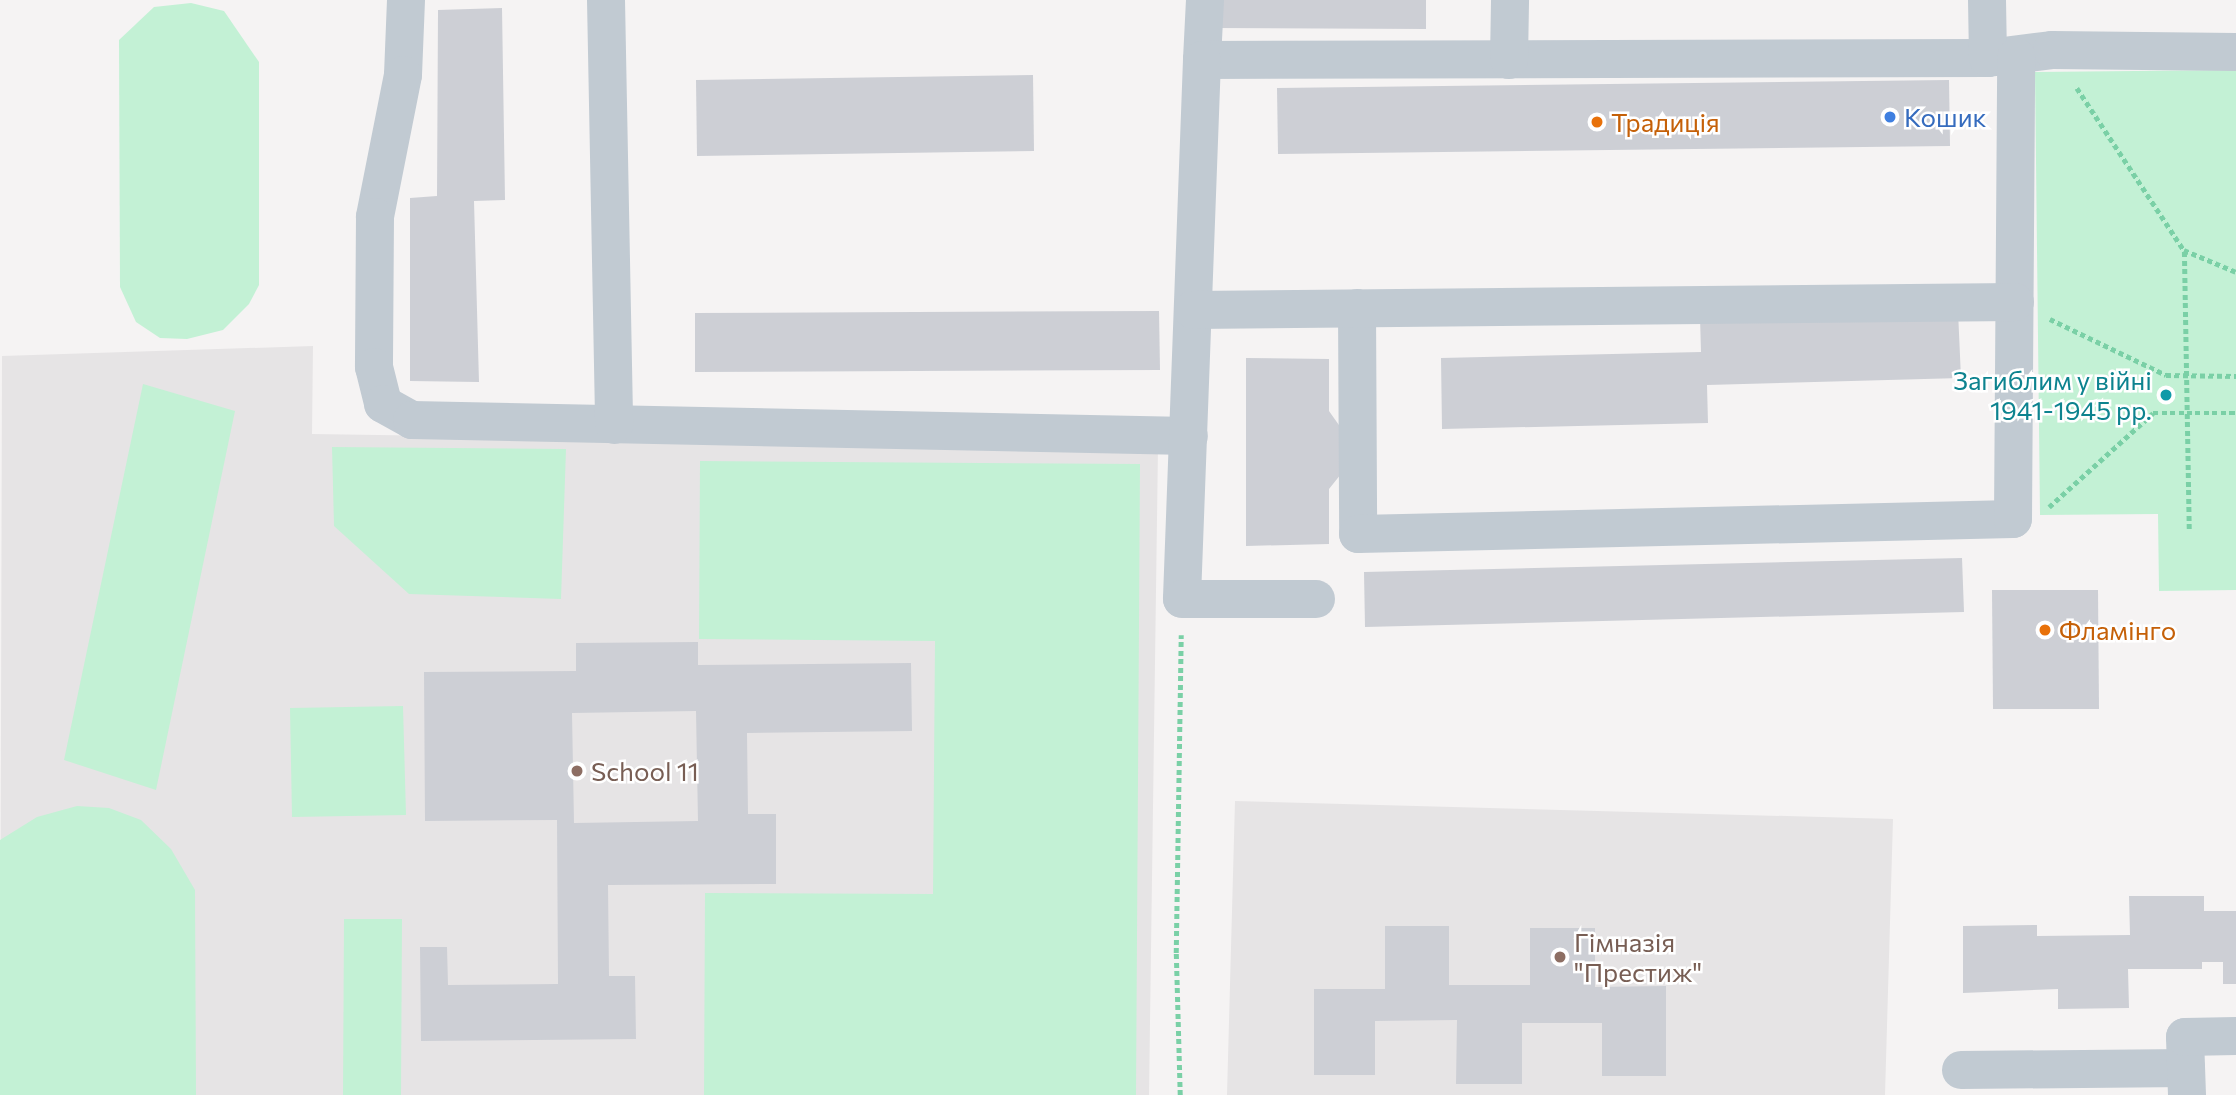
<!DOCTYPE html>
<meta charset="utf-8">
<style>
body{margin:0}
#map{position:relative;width:2236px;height:1095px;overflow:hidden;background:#f5f3f3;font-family:Commissioner,sans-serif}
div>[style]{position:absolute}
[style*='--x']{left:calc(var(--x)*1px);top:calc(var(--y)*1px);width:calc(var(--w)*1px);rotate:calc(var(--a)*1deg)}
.education>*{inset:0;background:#e6e4e5}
.green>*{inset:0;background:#c3f1d5}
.building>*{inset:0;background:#cdcfd5}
.path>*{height:4.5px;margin-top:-2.25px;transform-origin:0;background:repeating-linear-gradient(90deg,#7ad0a6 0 5px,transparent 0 8.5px)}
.minor>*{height:38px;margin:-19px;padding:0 19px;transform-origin:19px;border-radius:19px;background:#c1cad2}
.dots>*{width:19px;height:19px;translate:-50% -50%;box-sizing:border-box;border:4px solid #fff;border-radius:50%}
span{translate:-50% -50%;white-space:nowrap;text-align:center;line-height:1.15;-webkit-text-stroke:5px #fff;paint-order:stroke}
.shop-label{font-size:26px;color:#366cbe}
.left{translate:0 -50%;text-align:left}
.food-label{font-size:26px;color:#c56008}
.culture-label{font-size:26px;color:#0d838f}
.right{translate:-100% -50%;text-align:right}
.education-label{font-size:26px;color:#785e54}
</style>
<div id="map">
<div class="education">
<div style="clip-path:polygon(313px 346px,312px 434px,1158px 447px,1149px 1095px,0 1095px,2px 356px)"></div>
<div style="clip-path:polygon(1235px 801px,1893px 819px,1885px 1095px,1227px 1095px)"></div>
</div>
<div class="green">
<div style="clip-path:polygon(191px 3px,224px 11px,259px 62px,259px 285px,249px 304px,223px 330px,187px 339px,160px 338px,136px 322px,120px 287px,119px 40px,154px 7px)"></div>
<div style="clip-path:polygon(2236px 70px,2236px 590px,2159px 591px,2158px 514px,2040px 515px,2035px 72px)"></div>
<div style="clip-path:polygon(143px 384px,235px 411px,156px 790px,64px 760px)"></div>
<div style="clip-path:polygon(332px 447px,566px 449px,561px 599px,409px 594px,334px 526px)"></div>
<div style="clip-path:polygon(700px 461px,1140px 464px,1136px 1095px,704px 1095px,705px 893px,933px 894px,935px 641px,699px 639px)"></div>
<div style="clip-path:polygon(403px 706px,406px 815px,292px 817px,290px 708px)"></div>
<div style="clip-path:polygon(77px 806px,109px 808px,141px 820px,171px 849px,195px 890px,196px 1095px,0 1095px,0 840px,37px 817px)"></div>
<div style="clip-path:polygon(344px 919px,402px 919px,401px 1095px,343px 1095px)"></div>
</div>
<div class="building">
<div style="clip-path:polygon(1213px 0,1426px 0,1426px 29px,1214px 28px)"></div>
<div style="clip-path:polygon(502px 8px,505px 200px,474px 201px,479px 382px,410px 381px,410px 198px,437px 196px,438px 10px)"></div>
<div style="clip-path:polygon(1033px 75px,1034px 151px,697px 156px,696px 80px)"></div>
<div style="clip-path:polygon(1949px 80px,1950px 146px,1278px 154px,1277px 88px)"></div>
<div style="clip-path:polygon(1159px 311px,1160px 370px,695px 372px,695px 313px)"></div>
<div style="clip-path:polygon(1958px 311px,1961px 378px,1707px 385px,1708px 423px,1442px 429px,1441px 358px,1701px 352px,1700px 317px)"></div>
<div style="clip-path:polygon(1246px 358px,1329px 359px,1329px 411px,1341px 428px,1341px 474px,1329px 489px,1329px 544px,1246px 546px)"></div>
<div style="clip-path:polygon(1962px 558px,1964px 612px,1365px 627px,1364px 572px)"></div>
<div style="clip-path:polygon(1992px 590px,2098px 590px,2099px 709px,1993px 709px)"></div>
<div style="clip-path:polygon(evenodd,698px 642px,698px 665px,911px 663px,912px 731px,747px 733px,748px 814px,776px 814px,776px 884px,608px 885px,609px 976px,635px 976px,636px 1039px,421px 1041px,420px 947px,447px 947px,448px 985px,558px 984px,557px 820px,425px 821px,424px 672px,576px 671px,576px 643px,698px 642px,696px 711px,698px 821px,574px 823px,572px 713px,696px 711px)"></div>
<div style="clip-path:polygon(2129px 896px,2204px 896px,2204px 911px,2236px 911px,2236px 984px,2223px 984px,2223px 962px,2202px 962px,2202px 969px,2128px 969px,2129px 1008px,2058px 1009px,2058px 989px,1963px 993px,1963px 926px,2037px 925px,2037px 936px,2130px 935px)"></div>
<div style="clip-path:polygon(1385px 926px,1449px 926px,1449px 985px,1530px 985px,1530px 928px,1595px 928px,1595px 987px,1666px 986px,1666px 1076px,1602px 1076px,1602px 1023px,1522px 1023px,1522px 1084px,1456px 1084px,1457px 1020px,1375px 1021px,1375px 1075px,1314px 1075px,1314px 989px,1385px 989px)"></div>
</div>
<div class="path">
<div style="--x:2077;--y:88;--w:194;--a:56.6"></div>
<div style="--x:2050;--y:319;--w:129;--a:25.8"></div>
<div style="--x:2166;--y:375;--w:70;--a:0.8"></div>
<div style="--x:2049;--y:507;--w:140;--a:-42.1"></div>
<div style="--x:2153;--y:413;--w:83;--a:0"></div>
<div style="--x:2189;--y:529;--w:279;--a:-91"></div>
<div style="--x:2184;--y:250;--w:56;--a:22.9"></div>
<div style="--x:1180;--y:1095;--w:142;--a:-91.6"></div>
<div style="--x:1176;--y:953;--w:318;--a:-89.1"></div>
</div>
<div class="minor">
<div style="--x:406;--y:0;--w:75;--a:92.3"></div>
<div style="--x:403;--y:75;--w:145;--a:101.2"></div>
<div style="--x:375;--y:217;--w:150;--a:90.4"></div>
<div style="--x:374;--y:367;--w:38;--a:76"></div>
<div style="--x:383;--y:404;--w:33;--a:29"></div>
<div style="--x:412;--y:420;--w:777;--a:1.18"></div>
<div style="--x:606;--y:0;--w:425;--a:88.9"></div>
<div style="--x:1205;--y:0;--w:60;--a:92.9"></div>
<div style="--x:1202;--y:60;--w:786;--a:-0.15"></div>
<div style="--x:1988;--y:58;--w:64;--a:-7.1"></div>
<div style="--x:2052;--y:50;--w:184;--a:0.6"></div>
<div style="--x:1987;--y:0;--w:58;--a:89"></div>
<div style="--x:1202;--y:60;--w:539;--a:92.13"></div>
<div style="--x:1182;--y:599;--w:134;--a:0"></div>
<div style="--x:1509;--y:60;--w:60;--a:-89"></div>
<div style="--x:1357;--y:308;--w:226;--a:89.7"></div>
<div style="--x:1358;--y:534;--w:655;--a:-1.31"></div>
<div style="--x:2013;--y:519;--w:462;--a:-89.6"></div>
<div style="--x:1193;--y:310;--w:822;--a:-0.56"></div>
<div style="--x:1961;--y:1070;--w:225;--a:-0.5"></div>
<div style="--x:2187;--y:1095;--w:58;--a:-92"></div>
<div style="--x:2185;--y:1037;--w:51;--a:-1.1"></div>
</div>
<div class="dots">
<div style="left:1890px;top:117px;background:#3f7fe0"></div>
<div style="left:1597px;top:122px;background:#e8710a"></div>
<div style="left:2166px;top:395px;background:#0f9aa8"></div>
<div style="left:2045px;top:630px;background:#e8710a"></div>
<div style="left:577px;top:771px;background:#8d6e63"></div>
<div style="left:1560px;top:957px;background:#8d6e63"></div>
</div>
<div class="shop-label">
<span class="left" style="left:1904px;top:117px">Кошик</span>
</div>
<div class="food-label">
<span class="left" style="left:1611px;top:122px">Традиція</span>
<span class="left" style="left:2059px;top:630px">Фламінго</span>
</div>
<div class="culture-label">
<span class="right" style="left:2152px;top:395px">Загиблим у війні<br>1941-1945 рр.</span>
</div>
<div class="education-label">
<span class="left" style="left:591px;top:771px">School 11</span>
<span class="left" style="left:1574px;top:957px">Гімназія<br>"Престиж"</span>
</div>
</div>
